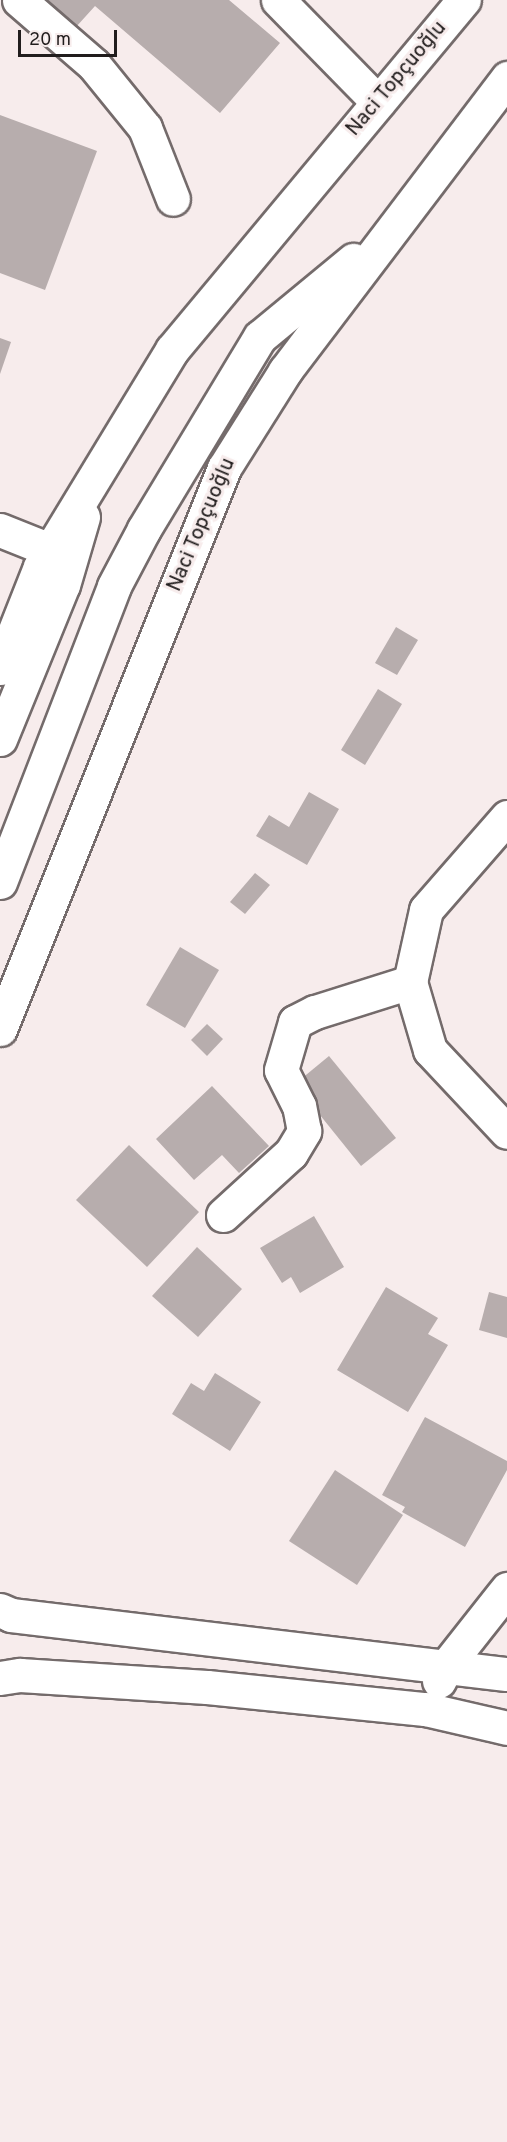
<!DOCTYPE html>
<html>
<head>
<meta charset="utf-8">
<style>
	body { margin:0 }
	#map { position:relative; width:507px; height:2142px; overflow:hidden; background:#f7ecec; font-family:Overpass,sans-serif }
	div>[style] { position:absolute }
	[style*='--x'] { left:calc(var(--x)*1px); top:calc(var(--y)*1px); width:calc(var(--w)*1px); rotate:calc(var(--a)*1deg) }
	.building>* { inset:0; background:#b7adad }
	.roads { filter:drop-shadow(2px 0 #746b6b) drop-shadow(-2px 0 #746b6b) drop-shadow(0 2px #746b6b) drop-shadow(0 -2px #746b6b) }
	.minor>* { height:33px; margin:-16.5px; padding:0 16.5px; transform-origin:16.5px; border-radius:16.5px; background:#fff }
	.major>* { height:33px; margin:-16.5px; padding:0 16.5px; transform-origin:16.5px; border-radius:16.5px; background:#fff }
	span { translate:-50% -50%; white-space:nowrap; text-align:center; line-height:1.15; -webkit-text-stroke:6px #f7ecec; paint-order:stroke }
	.street-label { font-size:21px; color:#211d1d }
	.scale { position:absolute; left:18px; top:30px; width:99px; height:27px; box-sizing:border-box; border:3px solid #211d1d; border-top:0; padding-left:8px; font-size:18px; line-height:21px; white-space:nowrap; color:#211d1d; -webkit-text-stroke:4px #f7ecec; paint-order:stroke }
</style>
</head>
<body>
<div id="map">
	<div class="building">
		<div style="clip-path:polygon(44px 0,229px 0,280px 43px,220px 113px,95px 6px,76px 27px)"></div>
		<div style="clip-path:polygon(0 115px,97px 151px,45px 290px,0 273px)"></div>
		<div style="clip-path:polygon(0 338px,11px 342px,0 374px)"></div>
		<div style="clip-path:polygon(396px 627px,418px 640px,397px 675px,375px 663px)"></div>
		<div style="clip-path:polygon(378px 689px,402px 704px,365px 765px,341px 750px)"></div>
		<div style="clip-path:polygon(309px 792px,339px 809px,307px 865px,256px 836px,269px 815px,289px 827px)"></div>
		<div style="clip-path:polygon(255px 873px,270px 885px,245px 914px,230px 902px)"></div>
		<div style="clip-path:polygon(180px 947px,219px 970px,185px 1028px,146px 1005px)"></div>
		<div style="clip-path:polygon(207px 1024px,223px 1039px,207px 1056px,191px 1040px)"></div>
		<div style="clip-path:polygon(329px 1056px,396px 1138px,361px 1166px,295px 1084px)"></div>
		<div style="clip-path:polygon(212px 1086px,269px 1146px,239px 1173px,222px 1155px,194px 1180px,156px 1139px)"></div>
		<div style="clip-path:polygon(129px 1145px,199px 1212px,147px 1267px,76px 1200px)"></div>
		<div style="clip-path:polygon(314px 1216px,344px 1267px,300px 1293px,291px 1277px,282px 1283px,260px 1248px)"></div>
		<div style="clip-path:polygon(197px 1247px,242px 1289px,198px 1337px,152px 1296px)"></div>
		<div style="clip-path:polygon(386px 1287px,438px 1318px,428px 1334px,448px 1345px,408px 1412px,337px 1370px)"></div>
		<div style="clip-path:polygon(489px 1292px,507px 1297px,507px 1338px,479px 1330px)"></div>
		<div style="clip-path:polygon(215px 1373px,261px 1402px,230px 1451px,172px 1414px,191px 1383px,204px 1391px)"></div>
		<div style="clip-path:polygon(425px 1417px,507px 1461px,507px 1470px,465px 1547px,402px 1512px,405px 1507px,382px 1495px)"></div>
		<div style="clip-path:polygon(335px 1470px,403px 1515px,357px 1585px,289px 1541px)"></div>
	</div>
	<div class="roads">
		<div class="minor">
			<div style="--x:19;--y:0;--w:99;--a:40.9"></div>
			<div style="--x:94;--y:65;--w:81;--a:51"></div>
			<div style="--x:145;--y:128;--w:76;--a:68.5"></div>
			<div style="--x:278;--y:0;--w:143;--a:45.6"></div>
			<div style="--x:0;--y:530;--w:54;--a:21.8"></div>
			<div style="--x:507;--y:817;--w:123;--a:131.1"></div>
			<div style="--x:426;--y:910;--w:74;--a:102.5"></div>
			<div style="--x:410;--y:982;--w:71;--a:73.6"></div>
			<div style="--x:430;--y:1050;--w:112;--a:46.8"></div>
			<div style="--x:223;--y:1215;--w:92;--a:-42.4"></div>
			<div style="--x:291;--y:1153;--w:26;--a:-59"></div>
			<div style="--x:304;--y:1131;--w:25;--a:-101"></div>
			<div style="--x:299;--y:1106;--w:40;--a:-116.6"></div>
			<div style="--x:281;--y:1070;--w:50;--a:-73.7"></div>
			<div style="--x:295;--y:1022;--w:22;--a:-27"></div>
			<div style="--x:315;--y:1012;--w:100;--a:-17.5"></div>
			<div style="--x:0;--y:1610;--w:12;--a:24"></div>
			<div style="--x:11;--y:1615;--w:499;--a:6.8"></div>
			<div style="--x:0;--y:1678;--w:20;--a:-9"></div>
			<div style="--x:20;--y:1675;--w:187;--a:3.7"></div>
			<div style="--x:207;--y:1687;--w:219;--a:5.8"></div>
			<div style="--x:425;--y:1709;--w:84;--a:13"></div>
			<div style="--x:439;--y:1681;--w:18;--a:-63"></div>
			<div style="--x:447;--y:1665;--w:97;--a:-51.7"></div>
		</div>
		<div class="major">
			<div style="--x:0;--y:668;--w:109;--a:-68.4"></div>
			<div style="--x:40;--y:567;--w:254;--a:-58.7"></div>
			<div style="--x:172;--y:350;--w:456;--a:-50.2"></div>
			<div style="--x:0;--y:739;--w:166;--a:-67.8"></div>
			<div style="--x:63;--y:585;--w:71;--a:-73.6"></div>
			<div style="--x:0;--y:882;--w:317;--a:-68.9"></div>
			<div style="--x:114;--y:586;--w:64;--a:-62.2"></div>
			<div style="--x:144;--y:529;--w:224;--a:-58.9"></div>
			<div style="--x:260;--y:337;--w:121;--a:-39.6"></div>
			<div style="--x:0;--y:1029;--w:604;--a:-68.23"></div>
			<div style="--x:224;--y:468;--w:115;--a:-57.8"></div>
			<div style="--x:285;--y:371;--w:368;--a:-52.8"></div>
		</div>
	</div>
	<div class="street-label">
		<span style="left:397px;top:79px;rotate:-50deg">Naci Topçuoğlu</span>
		<span style="left:202px;top:525px;rotate:-67deg">Naci Topçuoğlu</span>
	</div>
	<div class="scale">20 m</div>
</div>
</body>
</html>
